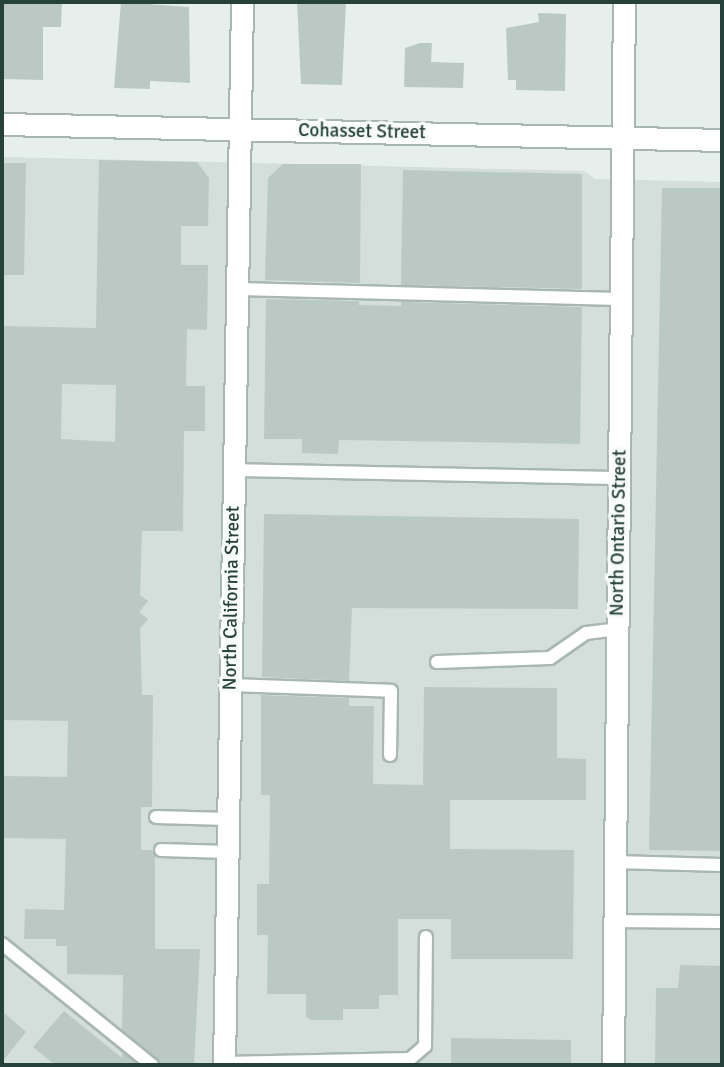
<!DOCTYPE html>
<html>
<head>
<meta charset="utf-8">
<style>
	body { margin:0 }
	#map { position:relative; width:724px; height:1067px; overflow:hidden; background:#e6efeb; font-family:Signika,sans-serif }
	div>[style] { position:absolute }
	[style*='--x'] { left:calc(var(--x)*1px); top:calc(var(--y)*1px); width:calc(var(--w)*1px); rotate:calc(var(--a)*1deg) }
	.built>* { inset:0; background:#d4deda }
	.building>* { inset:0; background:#bbc9c4 }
	.roads { filter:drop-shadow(2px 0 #a8b7b2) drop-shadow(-2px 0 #a8b7b2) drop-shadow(0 2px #a8b7b2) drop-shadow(0 -2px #a8b7b2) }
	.lane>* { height:12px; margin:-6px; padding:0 6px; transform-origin:6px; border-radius:6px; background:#fff }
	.street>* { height:21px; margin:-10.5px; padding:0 10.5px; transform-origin:10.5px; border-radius:10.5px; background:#fff }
	.secondary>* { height:21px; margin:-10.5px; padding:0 10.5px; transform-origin:10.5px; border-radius:10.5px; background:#fff }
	span { translate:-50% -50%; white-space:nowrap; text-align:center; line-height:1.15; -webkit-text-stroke:7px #f7fbf9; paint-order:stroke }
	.street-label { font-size:19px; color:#25413a }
	.frame { position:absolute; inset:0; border:4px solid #25413a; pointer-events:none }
</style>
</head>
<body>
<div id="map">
	<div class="built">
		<div style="clip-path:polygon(2px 157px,584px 171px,595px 179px,722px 182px,722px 1065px,2px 1065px)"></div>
	</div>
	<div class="building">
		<div style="clip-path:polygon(2px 2px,62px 2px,61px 27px,43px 27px,43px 80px,2px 79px)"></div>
		<div style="clip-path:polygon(121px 2px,189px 7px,190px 83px,150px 81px,150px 89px,114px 88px)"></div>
		<div style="clip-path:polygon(297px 2px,346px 2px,342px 85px,301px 84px)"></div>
		<div style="clip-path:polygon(538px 13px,566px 14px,565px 91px,516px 90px,516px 80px,508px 80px,506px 28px,539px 22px)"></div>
		<div style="clip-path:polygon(420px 43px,432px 43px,431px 62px,464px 63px,463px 88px,404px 87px,405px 48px)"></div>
		<div style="clip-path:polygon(evenodd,99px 160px,197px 162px,209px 178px,208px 226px,181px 226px,181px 265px,208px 265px,207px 330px,187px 329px,186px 386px,205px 386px,205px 431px,184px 431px,183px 531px,142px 531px,140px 595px,148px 601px,139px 612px,148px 619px,140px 628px,142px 695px,153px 695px,152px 807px,141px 807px,141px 850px,152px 850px,155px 856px,155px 949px,200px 949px,194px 1065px,161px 1064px,122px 1030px,123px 975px,67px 974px,67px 946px,56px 946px,56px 939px,24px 939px,25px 909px,64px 910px,66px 839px,2px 838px,2px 776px,67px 777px,68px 721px,2px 720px,2px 326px,96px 328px,99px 160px,62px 384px,116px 385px,115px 442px,61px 439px,62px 384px)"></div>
		<div style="clip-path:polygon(2px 163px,26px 163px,24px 275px,2px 275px)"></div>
		<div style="clip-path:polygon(283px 164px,361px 164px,360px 283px,265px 280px,268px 178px)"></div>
		<div style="clip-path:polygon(403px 170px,582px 174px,582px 289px,401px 285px)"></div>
		<div style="clip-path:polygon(662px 188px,722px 188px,722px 851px,649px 850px)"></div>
		<div style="clip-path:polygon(266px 299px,359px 301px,359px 305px,401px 306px,401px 302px,582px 307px,580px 444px,339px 440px,338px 454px,302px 453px,302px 439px,264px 439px)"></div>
		<div style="clip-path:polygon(264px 514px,579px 519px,578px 609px,352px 608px,349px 681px,262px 677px)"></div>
		<div style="clip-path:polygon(424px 687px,557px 688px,557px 758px,586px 759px,586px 800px,450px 800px,450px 849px,574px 850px,573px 959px,451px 959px,451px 919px,398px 919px,398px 995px,379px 995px,379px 1009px,343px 1009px,343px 1020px,311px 1020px,306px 1017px,306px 994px,267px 994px,268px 935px,257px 935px,257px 884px,269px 884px,270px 795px,261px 795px,261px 695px,349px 698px,349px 706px,374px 706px,373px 784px,423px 785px)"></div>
		<div style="clip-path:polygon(680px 965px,722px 966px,722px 1065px,655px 1065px,656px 988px,678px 988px)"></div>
		<div style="clip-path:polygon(2px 1011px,26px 1032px,2px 1062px)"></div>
		<div style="clip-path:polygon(64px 1011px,122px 1058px,122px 1052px,137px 1064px,55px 1065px,33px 1047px)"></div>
		<div style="clip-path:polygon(451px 1038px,571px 1040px,571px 1065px,451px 1065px)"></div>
	</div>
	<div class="roads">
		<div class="lane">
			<div style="--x:236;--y:289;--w:386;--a:1.5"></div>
			<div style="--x:234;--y:470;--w:386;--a:1.2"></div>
			<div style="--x:437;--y:662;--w:113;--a:-2"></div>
			<div style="--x:550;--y:658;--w:44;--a:-34.8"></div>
			<div style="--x:586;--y:633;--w:32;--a:-7"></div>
			<div style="--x:230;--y:685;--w:161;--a:2.1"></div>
			<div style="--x:391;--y:691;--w:64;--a:90.9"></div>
			<div style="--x:156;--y:817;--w:72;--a:1.6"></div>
			<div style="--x:161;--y:850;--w:67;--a:1.7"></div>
			<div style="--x:615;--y:862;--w:107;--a:1.6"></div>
			<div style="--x:614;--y:921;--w:108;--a:0.5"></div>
			<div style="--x:2;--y:944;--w:193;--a:38.9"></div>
			<div style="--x:224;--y:1063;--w:186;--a:-1.2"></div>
			<div style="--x:410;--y:1059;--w:20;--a:-41"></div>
			<div style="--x:425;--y:1046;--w:109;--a:-89.5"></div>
		</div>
		<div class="street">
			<div style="--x:224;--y:1065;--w:1063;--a:-89.03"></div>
			<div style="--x:613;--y:1065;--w:1063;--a:-89.41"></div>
		</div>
		<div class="secondary">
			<div style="--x:2;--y:124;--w:720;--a:1.27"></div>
		</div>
	</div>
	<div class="street-label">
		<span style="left:362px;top:132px;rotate:1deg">Cohasset Street</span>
		<span style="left:619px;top:533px;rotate:-89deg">North Ontario Street</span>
		<span style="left:232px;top:598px;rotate:-89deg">North California Street</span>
	</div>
	<div class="frame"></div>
</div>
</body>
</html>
